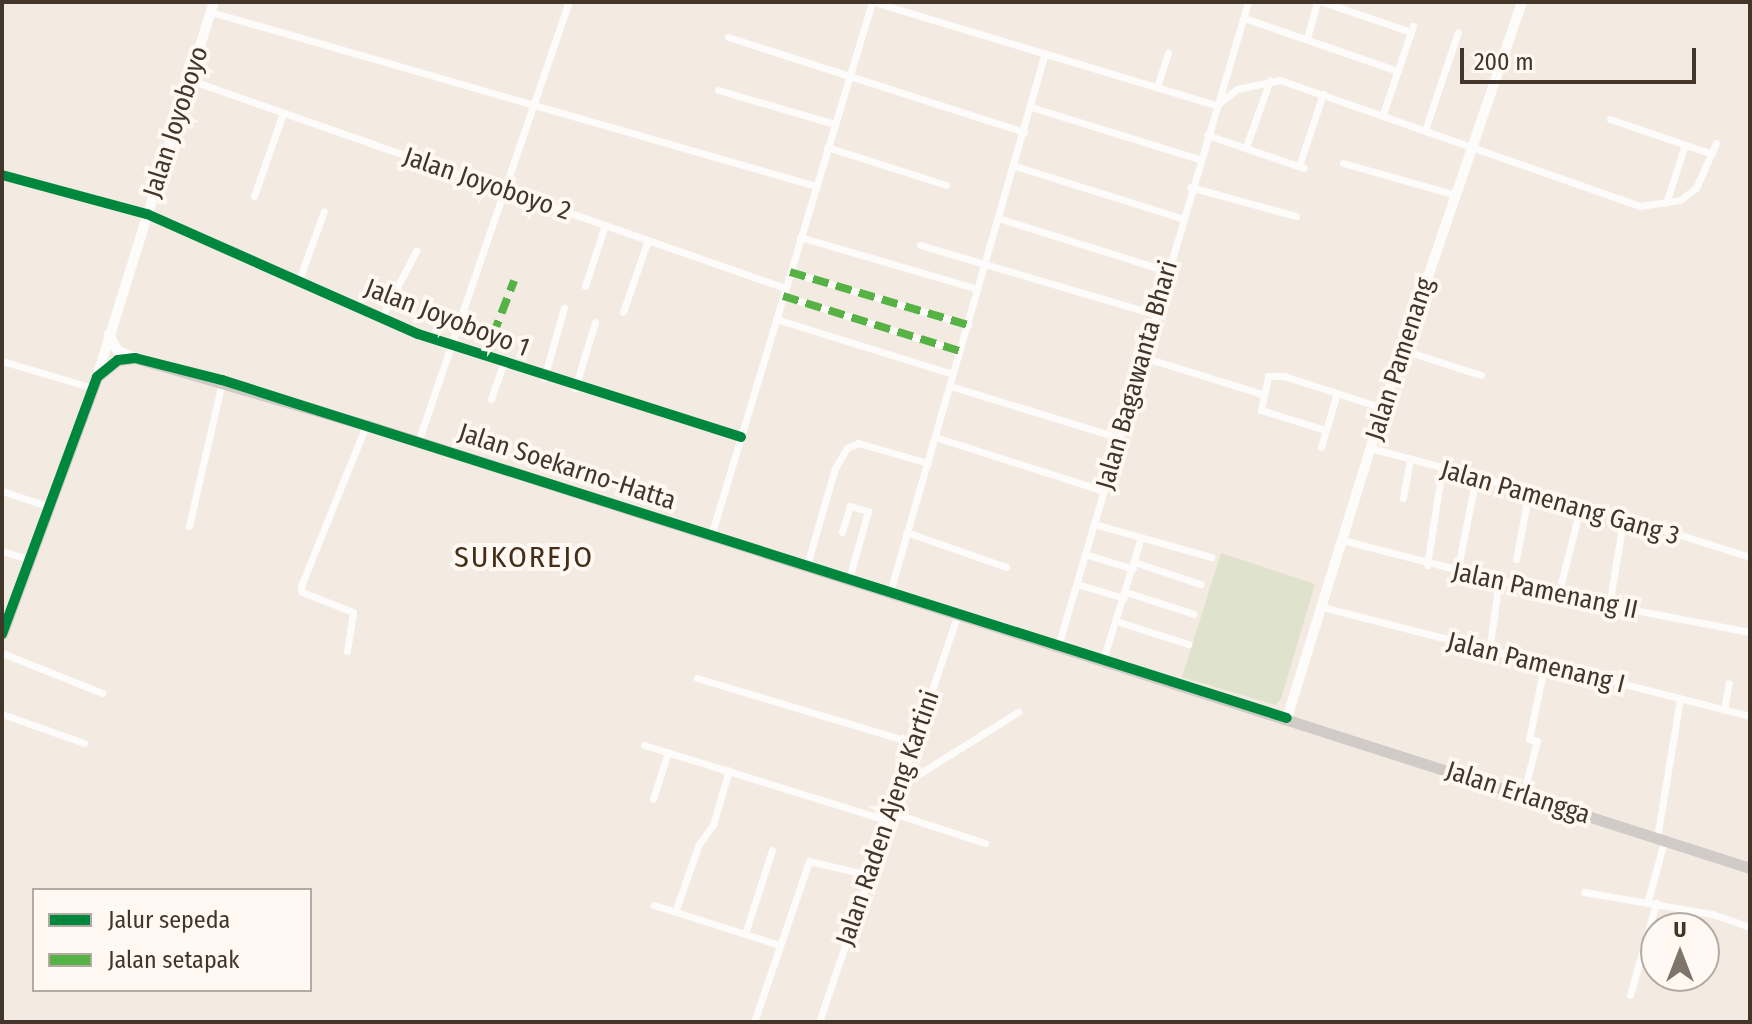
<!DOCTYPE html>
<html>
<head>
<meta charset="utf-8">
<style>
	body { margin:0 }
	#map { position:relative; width:1752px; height:1024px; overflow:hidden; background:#f3eae1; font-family:"Fira Sans Condensed",sans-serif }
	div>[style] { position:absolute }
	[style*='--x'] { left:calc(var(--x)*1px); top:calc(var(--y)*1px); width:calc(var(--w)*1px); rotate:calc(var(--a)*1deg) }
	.green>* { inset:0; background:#dfe2cd }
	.street>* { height:7px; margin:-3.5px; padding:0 3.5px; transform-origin:3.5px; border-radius:3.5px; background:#fdfcfa }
	.secondary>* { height:10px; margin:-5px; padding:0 5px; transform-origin:5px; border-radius:5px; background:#fdfcfa }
	.primary>* { height:11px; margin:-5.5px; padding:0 5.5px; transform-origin:5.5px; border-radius:5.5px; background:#d1cbc7 }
	.quiet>* { height:8px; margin-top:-4px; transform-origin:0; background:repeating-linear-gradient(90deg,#57b246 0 16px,transparent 0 24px) }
	.cycleway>* { height:10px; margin:-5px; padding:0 5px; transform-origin:5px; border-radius:5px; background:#00873e }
	span { translate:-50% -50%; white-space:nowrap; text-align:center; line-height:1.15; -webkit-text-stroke:8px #fff8f3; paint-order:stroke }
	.street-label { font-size:26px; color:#42362b }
	.quarter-label { font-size:30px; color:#452e18; letter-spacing:2px }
	.frame { position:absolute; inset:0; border:4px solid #42362b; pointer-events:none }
	.legend { position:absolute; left:32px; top:888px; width:280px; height:104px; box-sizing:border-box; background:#fff8f3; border:2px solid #b3aaa3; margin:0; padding:10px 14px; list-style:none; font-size:24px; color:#42362b }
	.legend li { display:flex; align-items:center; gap:16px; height:40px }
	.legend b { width:40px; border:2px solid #b3aaa3 }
	.north { position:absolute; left:1640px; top:912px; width:80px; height:80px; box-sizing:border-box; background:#fff8f3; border:2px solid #b3aaa3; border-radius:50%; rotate:0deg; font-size:22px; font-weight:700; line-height:32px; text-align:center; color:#42362b }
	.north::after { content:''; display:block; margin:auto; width:28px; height:36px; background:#80756b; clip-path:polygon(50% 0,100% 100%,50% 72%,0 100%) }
	.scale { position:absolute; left:1460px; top:48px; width:236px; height:36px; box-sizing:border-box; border:4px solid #42362b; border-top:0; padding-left:10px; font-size:24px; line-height:28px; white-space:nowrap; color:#42362b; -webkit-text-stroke:6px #fff8f3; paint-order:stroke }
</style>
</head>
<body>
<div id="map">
	<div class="green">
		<div style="clip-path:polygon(1221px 553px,1315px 584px,1281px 699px,1275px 705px,1182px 677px)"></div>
	</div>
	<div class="street">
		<div style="--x:874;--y:2;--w:357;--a:16.8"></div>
		<div style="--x:1323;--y:2;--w:93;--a:18.8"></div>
		<div style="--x:211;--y:12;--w:630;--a:16.05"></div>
		<div style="--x:1244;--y:18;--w:163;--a:19"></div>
		<div style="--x:728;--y:37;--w:311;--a:17.8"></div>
		<div style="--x:1307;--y:39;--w:38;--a:-75"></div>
		<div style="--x:190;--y:80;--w:630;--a:19.27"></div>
		<div style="--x:1157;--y:87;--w:36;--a:-72"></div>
		<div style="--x:718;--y:90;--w:121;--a:16.3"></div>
		<div style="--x:1218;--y:104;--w:24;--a:-38"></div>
		<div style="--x:1237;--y:89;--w:44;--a:-11.8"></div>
		<div style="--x:1280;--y:80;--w:381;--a:19.3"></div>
		<div style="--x:1640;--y:206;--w:40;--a:-8.5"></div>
		<div style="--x:1680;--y:200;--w:20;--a:-37"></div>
		<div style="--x:1696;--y:188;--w:49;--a:-66"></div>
		<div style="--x:1031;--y:107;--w:176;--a:17.2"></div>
		<div style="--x:1383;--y:114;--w:93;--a:-71.2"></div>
		<div style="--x:1610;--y:119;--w:108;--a:18.9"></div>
		<div style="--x:1425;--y:130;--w:103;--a:-71.4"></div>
		<div style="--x:1207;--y:135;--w:102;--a:18.8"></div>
		<div style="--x:827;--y:147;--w:125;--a:17.7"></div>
		<div style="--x:1246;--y:147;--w:71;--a:-70.3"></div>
		<div style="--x:1343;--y:163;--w:117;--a:15.8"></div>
		<div style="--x:1015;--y:166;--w:174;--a:17.4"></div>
		<div style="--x:1299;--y:166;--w:76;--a:-71.6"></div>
		<div style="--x:1190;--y:187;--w:110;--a:15.3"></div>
		<div style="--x:254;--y:196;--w:88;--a:-70.7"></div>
		<div style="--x:1666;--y:203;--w:61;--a:-71.9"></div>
		<div style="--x:147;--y:214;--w:296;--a:23.9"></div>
		<div style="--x:418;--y:334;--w:339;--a:17.7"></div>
		<div style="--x:998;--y:218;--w:177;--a:17.4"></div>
		<div style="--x:800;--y:237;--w:185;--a:16.3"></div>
		<div style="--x:920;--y:245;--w:245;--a:16.4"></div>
		<div style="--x:790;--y:272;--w:186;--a:16.6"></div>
		<div style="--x:299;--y:280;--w:73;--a:-70.1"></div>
		<div style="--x:585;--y:286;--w:64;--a:-71.8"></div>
		<div style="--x:783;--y:296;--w:185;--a:17.3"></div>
		<div style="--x:623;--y:312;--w:76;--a:-70.9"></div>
		<div style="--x:381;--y:318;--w:76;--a:-62.4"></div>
		<div style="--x:776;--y:319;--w:185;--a:17.3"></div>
		<div style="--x:1403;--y:350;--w:82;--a:17.8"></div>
		<div style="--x:1143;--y:357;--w:125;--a:17.3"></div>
		<div style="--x:2;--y:361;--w:95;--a:16.5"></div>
		<div style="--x:544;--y:378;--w:73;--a:-74.1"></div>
		<div style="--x:950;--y:386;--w:178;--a:17"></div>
		<div style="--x:575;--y:388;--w:69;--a:-73.1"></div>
		<div style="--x:491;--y:399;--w:37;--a:-71"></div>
		<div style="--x:1325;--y:430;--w:67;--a:-162.6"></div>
		<div style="--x:1261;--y:410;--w:35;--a:-78"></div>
		<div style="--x:1268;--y:376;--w:16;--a:0"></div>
		<div style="--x:1284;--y:376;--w:104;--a:17.9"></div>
		<div style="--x:935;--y:437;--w:177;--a:17.7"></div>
		<div style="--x:418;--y:442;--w:465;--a:-71.1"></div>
		<div style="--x:1321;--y:447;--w:56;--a:-73.5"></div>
		<div style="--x:1370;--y:448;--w:234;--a:14.9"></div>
		<div style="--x:1596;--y:508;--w:162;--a:17.7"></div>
		<div style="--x:2;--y:491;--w:51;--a:18.4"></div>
		<div style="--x:1403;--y:498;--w:39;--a:-80"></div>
		<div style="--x:1094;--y:524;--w:122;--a:15.8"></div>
		<div style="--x:189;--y:526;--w:148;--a:-77.1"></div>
		<div style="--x:842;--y:532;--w:27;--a:-73"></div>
		<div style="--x:850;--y:506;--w:19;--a:16"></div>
		<div style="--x:868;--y:511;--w:71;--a:105.6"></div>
		<div style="--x:906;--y:532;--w:106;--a:19.3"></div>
		<div style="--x:711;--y:536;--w:558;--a:-73.22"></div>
		<div style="--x:1342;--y:540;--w:226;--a:14.3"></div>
		<div style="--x:1561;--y:596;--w:192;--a:10.8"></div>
		<div style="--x:2;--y:551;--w:30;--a:17"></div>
		<div style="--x:1085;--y:554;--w:50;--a:17.4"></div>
		<div style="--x:1516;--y:559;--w:68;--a:-79"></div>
		<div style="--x:1134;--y:562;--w:70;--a:18.4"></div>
		<div style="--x:807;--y:565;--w:101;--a:-73.9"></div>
		<div style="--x:835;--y:468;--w:23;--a:-59"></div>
		<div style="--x:847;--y:448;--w:12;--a:-24"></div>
		<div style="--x:858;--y:443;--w:73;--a:15.9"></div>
		<div style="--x:1427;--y:565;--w:97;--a:-81.1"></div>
		<div style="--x:1457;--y:572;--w:97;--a:-78.7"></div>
		<div style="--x:1077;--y:584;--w:49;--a:16.6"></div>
		<div style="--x:890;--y:592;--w:561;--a:-73.96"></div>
		<div style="--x:1126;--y:592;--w:71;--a:17.9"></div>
		<div style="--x:1558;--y:595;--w:93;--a:-75.7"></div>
		<div style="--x:1609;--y:606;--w:86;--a:-80.6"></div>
		<div style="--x:1322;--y:607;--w:442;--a:14.3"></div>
		<div style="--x:1116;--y:621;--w:76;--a:17.7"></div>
		<div style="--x:1058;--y:646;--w:671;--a:-73.56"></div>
		<div style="--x:347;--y:651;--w:39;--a:-81"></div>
		<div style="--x:353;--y:612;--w:55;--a:-158.6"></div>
		<div style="--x:302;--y:592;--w:6;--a:-99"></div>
		<div style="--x:301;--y:586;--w:174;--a:-68"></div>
		<div style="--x:1489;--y:651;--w:71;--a:-81.9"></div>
		<div style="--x:2;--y:653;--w:108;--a:21.8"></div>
		<div style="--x:1103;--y:660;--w:129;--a:-72.8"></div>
		<div style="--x:697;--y:678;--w:226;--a:16.7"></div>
		<div style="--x:1724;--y:710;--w:27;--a:-80"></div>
		<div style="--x:2;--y:714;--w:87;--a:19.5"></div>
		<div style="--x:644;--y:745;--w:254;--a:17.2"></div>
		<div style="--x:898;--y:787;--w:142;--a:-32"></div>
		<div style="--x:1523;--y:795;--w:56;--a:-75.5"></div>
		<div style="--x:1537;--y:741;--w:8;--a:-166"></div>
		<div style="--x:1529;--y:739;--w:74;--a:-78.2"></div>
		<div style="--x:653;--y:799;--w:49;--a:-72.3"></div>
		<div style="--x:890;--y:812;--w:100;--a:18.1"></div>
		<div style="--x:1657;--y:838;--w:141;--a:-80.6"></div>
		<div style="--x:1584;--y:892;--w:130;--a:9.8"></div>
		<div style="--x:1712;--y:914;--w:40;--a:18.9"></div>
		<div style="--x:1648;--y:901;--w:62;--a:-75.1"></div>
		<div style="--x:654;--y:905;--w:131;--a:17.7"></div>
		<div style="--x:675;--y:912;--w:72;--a:-70.6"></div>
		<div style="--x:699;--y:844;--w:24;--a:-54"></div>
		<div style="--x:713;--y:825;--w:57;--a:-73.8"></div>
		<div style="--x:745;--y:934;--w:88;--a:-72.2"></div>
		<div style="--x:1630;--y:995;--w:96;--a:-74.2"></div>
		<div style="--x:754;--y:1022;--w:170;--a:-71.1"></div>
		<div style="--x:809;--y:861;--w:62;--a:13.1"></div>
		<div style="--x:819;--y:1022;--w:431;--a:-71.2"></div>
	</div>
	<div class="secondary">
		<div style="--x:2;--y:175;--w:150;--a:15.1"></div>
		<div style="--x:109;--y:334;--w:18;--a:63"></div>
		<div style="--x:117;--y:350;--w:20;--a:24"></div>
		<div style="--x:97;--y:377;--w:393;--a:-72.7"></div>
		<div style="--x:1287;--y:718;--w:325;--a:-72.8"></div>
		<div style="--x:1383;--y:408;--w:429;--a:-71.1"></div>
	</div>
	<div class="primary">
		<div style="--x:2;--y:634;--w:274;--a:-69.7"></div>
		<div style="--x:97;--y:377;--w:27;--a:-39"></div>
		<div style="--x:118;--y:360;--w:17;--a:-7"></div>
		<div style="--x:135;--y:358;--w:241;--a:16.2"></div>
		<div style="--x:366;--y:425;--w:1453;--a:17.75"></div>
	</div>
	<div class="quiet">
		<div style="--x:790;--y:272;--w:186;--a:16.6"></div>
		<div style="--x:783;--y:296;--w:185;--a:17.3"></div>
		<div style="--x:484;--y:358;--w:83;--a:-68.7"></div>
	</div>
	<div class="cycleway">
		<div style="--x:2;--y:175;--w:150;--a:15.1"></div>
		<div style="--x:147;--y:214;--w:296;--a:23.9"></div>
		<div style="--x:418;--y:334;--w:339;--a:17.7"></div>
		<div style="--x:2;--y:634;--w:274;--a:-69.7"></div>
		<div style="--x:97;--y:377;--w:27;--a:-39"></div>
		<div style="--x:118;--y:360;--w:17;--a:-7"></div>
		<div style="--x:135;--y:358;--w:90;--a:14.2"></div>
		<div style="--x:222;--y:380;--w:1117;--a:17.61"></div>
	</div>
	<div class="street-label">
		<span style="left:176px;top:122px;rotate:-72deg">Jalan Joyoboyo</span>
		<span style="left:487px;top:184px;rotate:19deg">Jalan Joyoboyo 2</span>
		<span style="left:447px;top:318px;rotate:21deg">Jalan Joyoboyo 1</span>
		<span style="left:1400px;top:359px;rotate:-72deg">Jalan Pamenang</span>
		<span style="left:1137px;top:375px;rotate:-74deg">Jalan Bagawanta Bhari</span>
		<span style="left:567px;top:467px;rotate:18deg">Jalan Soekarno-Hatta</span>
		<span style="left:1560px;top:503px;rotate:16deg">Jalan Pamenang Gang 3</span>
		<span style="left:1545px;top:591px;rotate:12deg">Jalan Pamenang II</span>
		<span style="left:1536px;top:663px;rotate:14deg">Jalan Pamenang I</span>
		<span style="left:1518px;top:793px;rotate:18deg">Jalan Erlangga</span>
		<span style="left:888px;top:818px;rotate:-71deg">Jalan Raden Ajeng Kartini</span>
	</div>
	<div class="quarter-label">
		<span style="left:524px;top:557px">SUKOREJO</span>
	</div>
	<div class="frame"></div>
	<ul class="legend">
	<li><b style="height:10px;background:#00873e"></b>Jalur sepeda</li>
	<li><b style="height:10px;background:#57b246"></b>Jalan setapak</li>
	</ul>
	<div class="north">U</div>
	<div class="scale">200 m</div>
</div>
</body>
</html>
